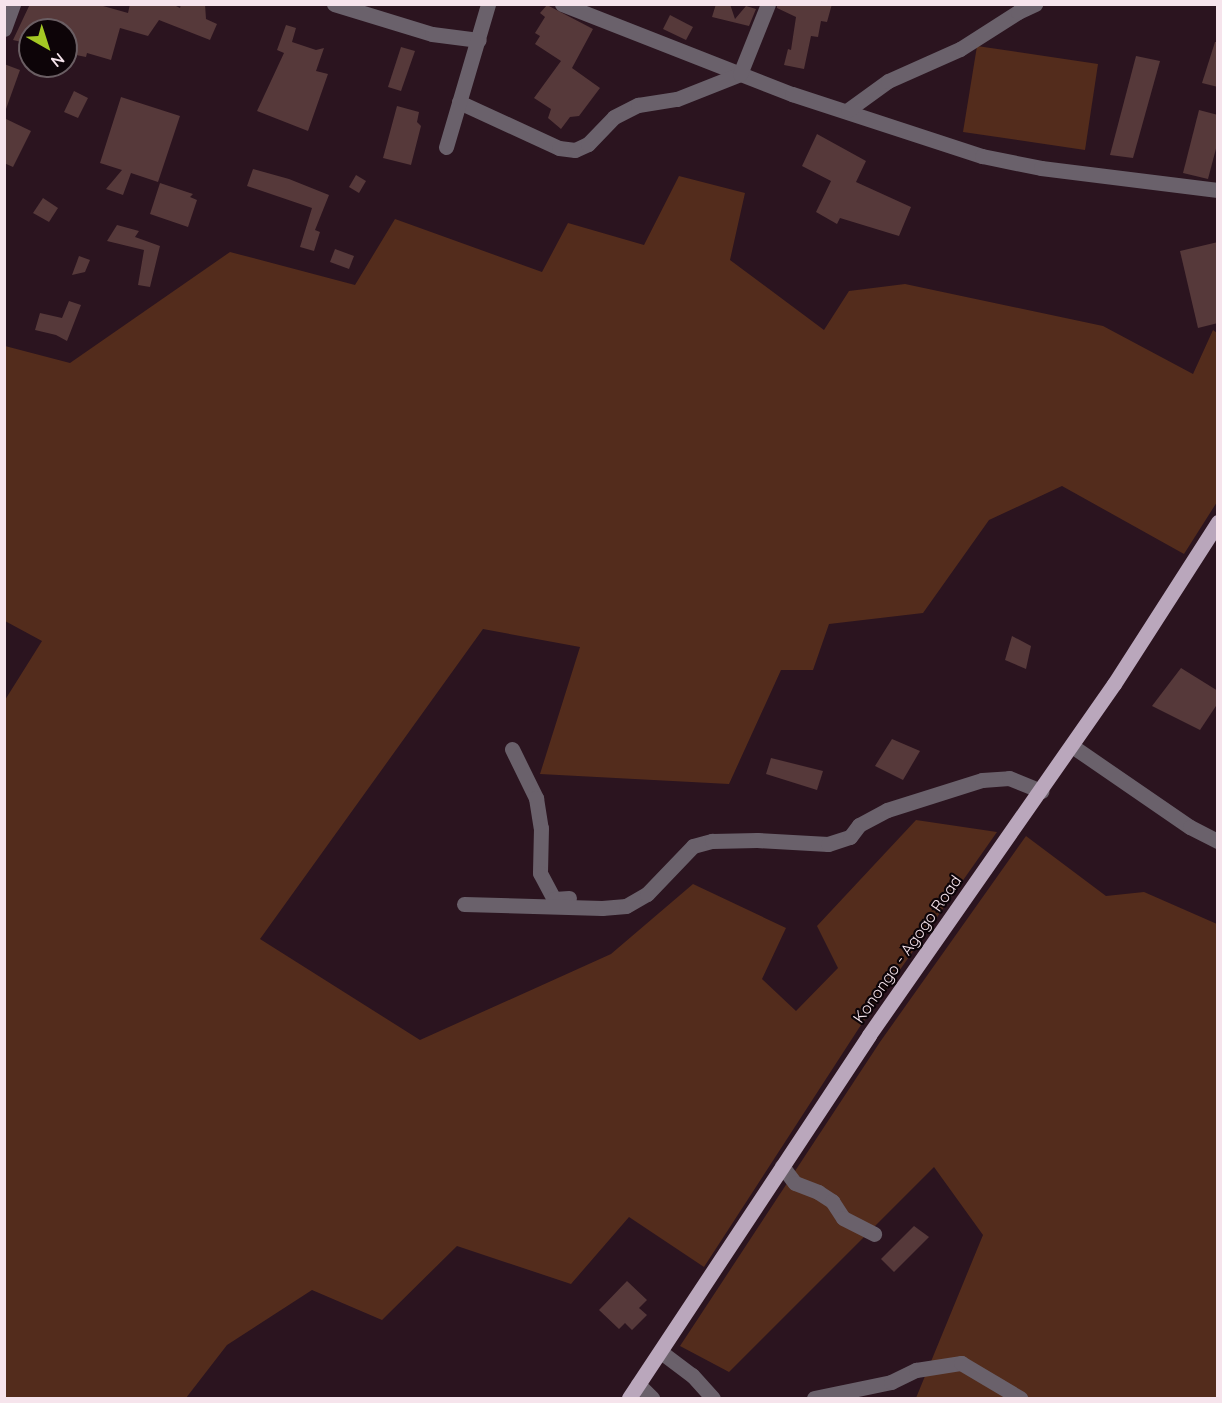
<!DOCTYPE html>
<html>
<head>
<meta charset="utf-8">
<style>
	body { margin:0 }
	#map { position:relative; width:1222px; height:1403px; overflow:hidden; background:#2b141f; font-family:Quicksand,sans-serif }
	div>[style] { position:absolute }
	[style*='--x'] { left:calc(var(--x)*1px); top:calc(var(--y)*1px); width:calc(var(--w)*1px); rotate:calc(var(--a)*1deg) }
	.green>* { inset:0; background:#532c1c }
	.building>* { inset:0; background:#56393a }
	.minor>* { height:15px; margin:-7.5px; padding:0 7.5px; transform-origin:7.5px; border-radius:7.5px; background:#6a616b }
	.major>* { height:15px; margin:-7.5px; padding:0 7.5px; transform-origin:7.5px; border-radius:7.5px; background:#baa7bc }
	span { translate:-50% -50%; white-space:nowrap; text-align:center; line-height:1.15; -webkit-text-stroke:4.5px #0d0408; paint-order:stroke }
	.street-label { font-size:16px; color:#f6e4ec }
	.frame { position:absolute; inset:0; border:6px solid #f6e4ec; pointer-events:none }
	.north { position:absolute; left:18px; top:18px; width:60px; height:60px; box-sizing:border-box; background:#0d0408; border:2px solid #6a5e63; border-radius:50%; rotate:141deg; font-size:16px; font-weight:700; line-height:24px; text-align:center; color:#f6e4ec }
	.north::after { content:''; display:block; margin:auto; width:21px; height:27px; background:#a4c824; clip-path:polygon(50% 0,100% 100%,50% 72%,0 100%) }
</style>
</head>
<body>
<div id="map">
	<div class="green">
		<div style="clip-path:polygon(977px 46px,1098px 64px,1085px 150px,963px 132px)"></div>
		<div style="clip-path:polygon(679px 176px,745px 193px,730px 260px,824px 330px,849px 291px,905px 284px,1103px 326px,1193px 374px,1213px 330px,1217px 333px,1217px 502px,1184px 554px,1062px 486px,989px 520px,923px 613px,829px 624px,813px 670px,781px 670px,729px 784px,540px 774px,580px 647px,483px 629px,260px 939px,420px 1040px,611px 954px,693px 884px,786px 928px,762px 979px,796px 1011px,838px 968px,817px 926px,916px 820px,997px 832px,859px 1028px,704px 1267px,629px 1217px,571px 1284px,457px 1246px,382px 1320px,312px 1290px,227px 1345px,186px 1398px,5px 1398px,5px 700px,42px 641px,5px 621px,5px 346px,70px 363px,230px 252px,355px 285px,395px 219px,542px 272px,568px 223px,644px 245px)"></div>
		<div style="clip-path:polygon(1026px 836px,1106px 896px,1144px 892px,1217px 924px,1217px 1398px,916px 1398px,983px 1235px,934px 1167px,729px 1372px,680px 1346px,880px 1042px)"></div>
	</div>
	<div class="building">
		<div style="clip-path:polygon(30px 4px,96px 4px,128px 13px,130px 4px,172px 4px,180px 8px,181px 4px,205px 4px,206px 19px,217px 24px,210px 40px,159px 20px,148px 36px,120px 28px,111px 60px,87px 53px,86px 57px,66px 53px,66px 30px,30px 30px,30px 44px,13px 40px)"></div>
		<div style="clip-path:polygon(716px 4px,730px 4px,735px 19px,746px 6px,756px 9px,749px 26px,712px 17px)"></div>
		<div style="clip-path:polygon(777px 4px,832px 4px,827px 22px,821px 21px,818px 37px,811px 36px,804px 69px,784px 65px,788px 49px,791px 50px,796px 17px,777px 8px)"></div>
		<div style="clip-path:polygon(547px 5px,593px 29px,572px 68px,600px 88px,579px 116px,570px 117px,561px 129px,548px 118px,551px 109px,534px 98px,561px 61px,535px 44px,540px 36px,535px 33px,545px 17px,540px 13px)"></div>
		<div style="clip-path:polygon(670px 15px,693px 27px,686px 40px,663px 29px)"></div>
		<div style="clip-path:polygon(286px 25px,296px 28px,292px 42px,316px 50px,324px 48px,316px 71px,328px 74px,308px 131px,257px 111px,284px 53px,277px 50px)"></div>
		<div style="clip-path:polygon(1215px 42px,1218px 42px,1218px 87px,1202px 83px)"></div>
		<div style="clip-path:polygon(401px 47px,415px 51px,401px 91px,388px 87px)"></div>
		<div style="clip-path:polygon(1136px 56px,1160px 61px,1133px 158px,1110px 155px)"></div>
		<div style="clip-path:polygon(4px 64px,20px 70px,6px 109px,4px 109px)"></div>
		<div style="clip-path:polygon(74px 91px,88px 98px,78px 118px,64px 112px)"></div>
		<div style="clip-path:polygon(121px 97px,180px 116px,158px 182px,131px 173px,123px 195px,106px 189px,122px 170px,100px 163px)"></div>
		<div style="clip-path:polygon(397px 106px,419px 112px,417px 122px,421px 126px,411px 165px,383px 158px)"></div>
		<div style="clip-path:polygon(1199px 110px,1218px 115px,1218px 141px,1208px 179px,1183px 173px)"></div>
		<div style="clip-path:polygon(4px 118px,31px 131px,13px 167px,4px 163px)"></div>
		<div style="clip-path:polygon(817px 134px,866px 161px,856px 182px,911px 207px,899px 236px,840px 218px,837px 224px,816px 212px,831px 181px,802px 166px)"></div>
		<div style="clip-path:polygon(253px 169px,289px 179px,329px 195px,315px 230px,320px 232px,314px 251px,300px 247px,312px 208px,247px 186px)"></div>
		<div style="clip-path:polygon(356px 175px,366px 181px,359px 193px,349px 187px)"></div>
		<div style="clip-path:polygon(160px 183px,193px 194px,190px 197px,197px 200px,188px 227px,150px 214px)"></div>
		<div style="clip-path:polygon(43px 198px,58px 208px,49px 222px,33px 213px)"></div>
		<div style="clip-path:polygon(117px 225px,139px 231px,135px 237px,160px 246px,150px 287px,138px 285px,144px 250px,107px 241px)"></div>
		<div style="clip-path:polygon(1218px 242px,1218px 323px,1198px 328px,1180px 251px)"></div>
		<div style="clip-path:polygon(335px 249px,354px 256px,349px 269px,330px 262px)"></div>
		<div style="clip-path:polygon(79px 256px,90px 260px,85px 272px,72px 275px)"></div>
		<div style="clip-path:polygon(69px 301px,81px 305px,67px 341px,56px 335px,35px 330px,40px 313px,62px 318px)"></div>
		<div style="clip-path:polygon(1012px 636px,1031px 646px,1026px 669px,1005px 660px)"></div>
		<div style="clip-path:polygon(1181px 668px,1218px 691px,1218px 703px,1200px 730px,1152px 706px)"></div>
		<div style="clip-path:polygon(892px 739px,920px 751px,903px 780px,875px 766px)"></div>
		<div style="clip-path:polygon(771px 758px,823px 771px,817px 790px,766px 774px)"></div>
		<div style="clip-path:polygon(914px 1226px,929px 1237px,894px 1272px,881px 1259px)"></div>
		<div style="clip-path:polygon(627px 1281px,647px 1300px,639px 1308px,647px 1315px,632px 1330px,625px 1323px,619px 1329px,599px 1310px)"></div>
	</div>
	<div class="minor">
		<div style="--x:334;--y:4;--w:102;--a:17"></div>
		<div style="--x:432;--y:34;--w:47;--a:7.3"></div>
		<div style="--x:562;--y:4;--w:247;--a:21.4"></div>
		<div style="--x:792;--y:94;--w:200;--a:18.1"></div>
		<div style="--x:982;--y:156;--w:60;--a:11.5"></div>
		<div style="--x:1041;--y:168;--w:178;--a:7.1"></div>
		<div style="--x:4;--y:29;--w:27;--a:-70"></div>
		<div style="--x:459;--y:102;--w:110;--a:24.7"></div>
		<div style="--x:559;--y:148;--w:16;--a:7"></div>
		<div style="--x:575;--y:150;--w:14;--a:-25"></div>
		<div style="--x:588;--y:144;--w:37;--a:-46"></div>
		<div style="--x:614;--y:117;--w:27;--a:-27"></div>
		<div style="--x:638;--y:105;--w:39;--a:-9"></div>
		<div style="--x:677;--y:99;--w:68;--a:-21.6"></div>
		<div style="--x:740;--y:74;--w:75;--a:-68.2"></div>
		<div style="--x:848;--y:110;--w:49;--a:-35.9"></div>
		<div style="--x:888;--y:81;--w:79;--a:-24"></div>
		<div style="--x:960;--y:49;--w:69;--a:-32.5"></div>
		<div style="--x:1018;--y:12;--w:19;--a:-25"></div>
		<div style="--x:446;--y:147;--w:149;--a:-73.6"></div>
		<div style="--x:1072;--y:746;--w:143;--a:34.5"></div>
		<div style="--x:1190;--y:827;--w:31;--a:27"></div>
		<div style="--x:512;--y:749;--w:55;--a:63.9"></div>
		<div style="--x:536;--y:798;--w:30;--a:81"></div>
		<div style="--x:541;--y:828;--w:45;--a:91.3"></div>
		<div style="--x:540;--y:873;--w:30;--a:62"></div>
		<div style="--x:554;--y:899;--w:15;--a:-4"></div>
		<div style="--x:464;--y:904;--w:138;--a:1.7"></div>
		<div style="--x:602;--y:908;--w:24;--a:-5"></div>
		<div style="--x:626;--y:906;--w:24;--a:-30"></div>
		<div style="--x:647;--y:894;--w:66;--a:-46.2"></div>
		<div style="--x:693;--y:846;--w:20;--a:-15"></div>
		<div style="--x:712;--y:841;--w:45;--a:-1.3"></div>
		<div style="--x:757;--y:840;--w:71;--a:3.2"></div>
		<div style="--x:828;--y:844;--w:23;--a:-18"></div>
		<div style="--x:850;--y:837;--w:15;--a:-53"></div>
		<div style="--x:859;--y:825;--w:32;--a:-28"></div>
		<div style="--x:887;--y:810;--w:100;--a:-17.5"></div>
		<div style="--x:982;--y:780;--w:27;--a:-4"></div>
		<div style="--x:1009;--y:778;--w:35;--a:22"></div>
		<div style="--x:782;--y:1166;--w:21;--a:53"></div>
		<div style="--x:795;--y:1183;--w:25;--a:21"></div>
		<div style="--x:818;--y:1192;--w:17;--a:33"></div>
		<div style="--x:832;--y:1201;--w:20;--a:57"></div>
		<div style="--x:843;--y:1218;--w:35;--a:27"></div>
		<div style="--x:661;--y:1352;--w:39;--a:37"></div>
		<div style="--x:692;--y:1375;--w:31;--a:48"></div>
		<div style="--x:638;--y:1384;--w:20;--a:45"></div>
		<div style="--x:814;--y:1398;--w:79;--a:-11.7"></div>
		<div style="--x:891;--y:1382;--w:28;--a:-26"></div>
		<div style="--x:916;--y:1370;--w:46;--a:-8.8"></div>
		<div style="--x:961;--y:1363;--w:69;--a:30.7"></div>
	</div>
	<div class="major">
		<div style="--x:629;--y:1398;--w:435;--a:-56.5"></div>
		<div style="--x:869;--y:1035;--w:428;--a:-55.1"></div>
		<div style="--x:1114;--y:684;--w:193;--a:-57.3"></div>
	</div>
	<div class="street-label">
		<span style="left:907px;top:949px;rotate:-55deg">Konongo - Agogo Road</span>
	</div>
	<div class="frame"></div>
	<div class="north">N</div>
</div>
</body>
</html>
